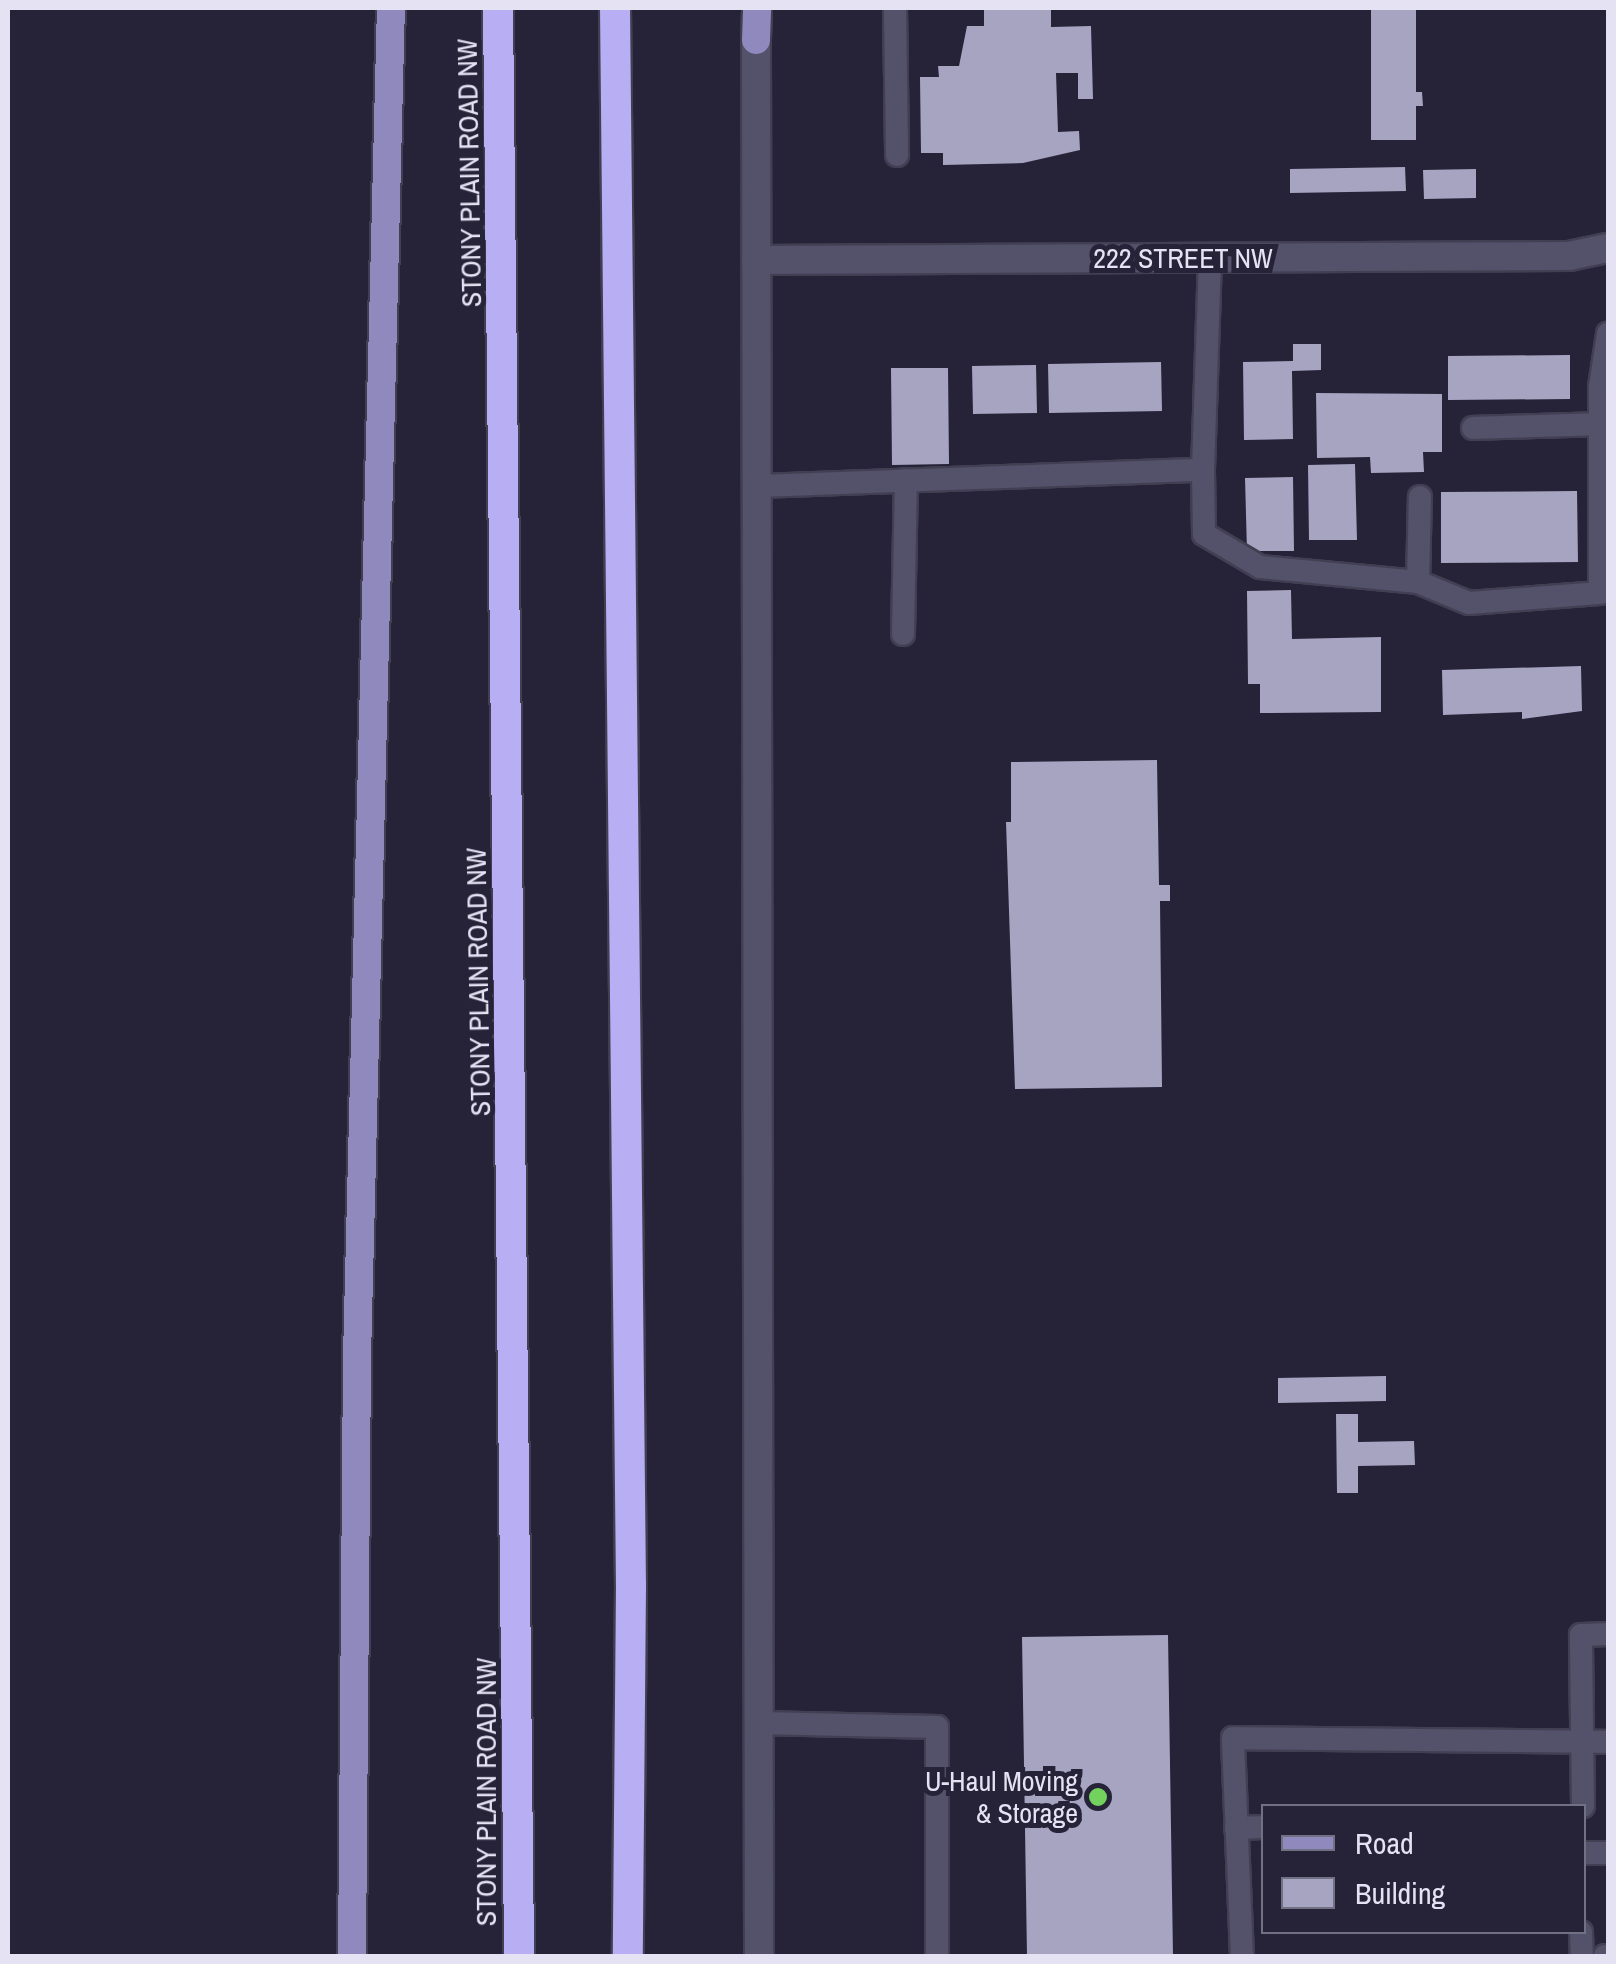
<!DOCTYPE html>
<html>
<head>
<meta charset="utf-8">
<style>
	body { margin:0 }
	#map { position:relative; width:1616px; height:1964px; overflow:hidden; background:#262339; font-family:"Archivo Narrow",sans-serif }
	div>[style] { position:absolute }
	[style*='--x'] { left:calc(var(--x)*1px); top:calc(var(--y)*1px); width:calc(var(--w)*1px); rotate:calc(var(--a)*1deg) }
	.building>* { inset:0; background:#a7a4c1 }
	.roads { filter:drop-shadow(2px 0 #423f53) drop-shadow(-2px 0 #423f53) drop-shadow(0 2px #423f53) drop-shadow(0 -2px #423f53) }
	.service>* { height:22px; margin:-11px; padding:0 11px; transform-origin:11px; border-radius:11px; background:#54516b }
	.minor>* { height:28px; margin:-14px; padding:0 14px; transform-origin:14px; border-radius:14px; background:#54516b }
	.secondary>* { height:28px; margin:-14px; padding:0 14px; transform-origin:14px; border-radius:14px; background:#54516b }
	.primary>* { height:28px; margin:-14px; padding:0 14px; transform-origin:14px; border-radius:14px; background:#8f89bd }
	.motorway>* { height:30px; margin:-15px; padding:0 15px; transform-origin:15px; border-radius:15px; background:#b7aef4 }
	.dots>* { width:28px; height:28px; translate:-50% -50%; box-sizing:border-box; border:5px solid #262339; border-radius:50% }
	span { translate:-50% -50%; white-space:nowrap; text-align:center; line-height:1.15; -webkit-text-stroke:10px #262339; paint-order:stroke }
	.street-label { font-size:28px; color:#e5e3f3 }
	.poi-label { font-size:28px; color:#e5e3f3 }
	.right { translate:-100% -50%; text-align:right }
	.frame { position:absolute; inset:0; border:10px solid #e5e3f3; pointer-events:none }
	.legend { position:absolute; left:1261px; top:1804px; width:325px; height:130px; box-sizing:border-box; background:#262339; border:2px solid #727083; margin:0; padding:12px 18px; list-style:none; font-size:30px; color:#e5e3f3 }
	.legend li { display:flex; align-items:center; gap:20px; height:50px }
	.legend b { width:50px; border:2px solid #727083 }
</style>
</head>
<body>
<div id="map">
	<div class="building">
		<div style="clip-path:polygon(984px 8px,1051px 8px,1051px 27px,1091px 26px,1093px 99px,1078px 99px,1078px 73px,1056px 73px,1058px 132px,1079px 131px,1080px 150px,1023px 163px,943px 165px,943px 153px,921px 153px,920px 77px,939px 77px,938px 66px,959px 66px,967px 26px,984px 26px)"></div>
		<div style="clip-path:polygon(1371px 8px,1416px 8px,1416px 92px,1422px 92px,1423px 106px,1416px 106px,1416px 140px,1371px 140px)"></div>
		<div style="clip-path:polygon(1405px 167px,1406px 191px,1290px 193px,1290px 169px)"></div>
		<div style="clip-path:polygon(1476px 169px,1476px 198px,1424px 199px,1423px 170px)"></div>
		<div style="clip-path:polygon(1293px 344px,1321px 344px,1321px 370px,1292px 371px,1293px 439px,1244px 440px,1243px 362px,1293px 361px)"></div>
		<div style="clip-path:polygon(1570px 355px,1570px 399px,1448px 400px,1448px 356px)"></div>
		<div style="clip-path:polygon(1161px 362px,1162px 411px,1049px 413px,1048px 364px)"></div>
		<div style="clip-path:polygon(1036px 365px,1037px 413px,973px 414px,972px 366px)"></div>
		<div style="clip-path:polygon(891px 368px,948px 368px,949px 464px,892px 465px)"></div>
		<div style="clip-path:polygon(1316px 393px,1442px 394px,1442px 452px,1423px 452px,1424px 472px,1371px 473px,1370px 457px,1317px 458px)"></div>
		<div style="clip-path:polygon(1355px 464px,1357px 540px,1309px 540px,1308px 465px)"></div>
		<div style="clip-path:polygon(1293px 477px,1294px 551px,1247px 551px,1245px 478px)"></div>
		<div style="clip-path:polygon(1577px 491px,1578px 562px,1441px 563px,1441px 492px)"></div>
		<div style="clip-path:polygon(1291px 590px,1292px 639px,1381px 637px,1381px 712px,1260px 713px,1260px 684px,1248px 684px,1247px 591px)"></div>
		<div style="clip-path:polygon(1581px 666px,1582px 711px,1522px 719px,1522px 712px,1443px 715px,1442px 670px)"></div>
		<div style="clip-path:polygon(1157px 760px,1159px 885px,1170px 885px,1170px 901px,1160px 901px,1162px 1087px,1015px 1089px,1006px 822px,1011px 822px,1011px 762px)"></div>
		<div style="clip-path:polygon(1386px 1376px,1386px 1401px,1278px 1403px,1278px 1378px)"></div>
		<div style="clip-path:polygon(1336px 1414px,1358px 1414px,1358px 1442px,1414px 1441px,1415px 1465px,1358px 1466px,1358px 1493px,1337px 1493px)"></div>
		<div style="clip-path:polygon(1168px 1635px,1173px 1956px,1027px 1956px,1022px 1637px)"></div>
	</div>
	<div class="roads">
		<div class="service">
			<div style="--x:895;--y:8;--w:147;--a:89.2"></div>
			<div style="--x:1473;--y:428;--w:127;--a:-1.8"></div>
			<div style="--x:1203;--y:470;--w:64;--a:89.1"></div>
			<div style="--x:1204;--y:534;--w:65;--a:30.5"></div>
			<div style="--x:1260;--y:567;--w:159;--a:5.4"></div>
			<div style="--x:1418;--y:582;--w:55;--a:22.4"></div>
			<div style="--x:1469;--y:603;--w:131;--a:-4.4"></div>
			<div style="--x:1600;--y:593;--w:206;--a:-90"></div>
			<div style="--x:1600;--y:387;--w:54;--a:-81.4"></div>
			<div style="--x:757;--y:486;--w:446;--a:-2.1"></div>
			<div style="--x:1203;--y:470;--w:212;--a:-88.1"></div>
			<div style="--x:1418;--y:582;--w:85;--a:-88.7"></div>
			<div style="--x:903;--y:634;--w:154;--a:-88.9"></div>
			<div style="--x:759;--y:1723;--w:178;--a:1.3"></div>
			<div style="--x:937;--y:1727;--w:229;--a:90"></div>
			<div style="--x:1583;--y:1806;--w:171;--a:-90.7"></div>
			<div style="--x:1581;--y:1635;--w:27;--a:-2"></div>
			<div style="--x:1236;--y:1828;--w:28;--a:-2"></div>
			<div style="--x:1584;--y:1853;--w:24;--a:0"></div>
			<div style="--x:1581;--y:1932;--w:24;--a:88"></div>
			<div style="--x:1242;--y:1956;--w:218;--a:-92.4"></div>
			<div style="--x:1233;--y:1738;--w:375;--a:0.6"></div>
			<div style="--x:1605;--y:1956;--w:3;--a:0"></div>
		</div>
		<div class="minor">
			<div style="--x:756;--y:260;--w:813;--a:-0.28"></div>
			<div style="--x:1569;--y:256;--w:40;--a:-12"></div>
		</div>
		<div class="secondary">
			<div style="--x:756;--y:40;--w:1916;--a:89.91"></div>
		</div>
		<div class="primary">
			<div style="--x:756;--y:40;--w:32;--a:-88"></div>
			<div style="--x:352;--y:1956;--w:599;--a:-89.52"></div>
			<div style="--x:357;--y:1357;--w:1349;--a:-88.56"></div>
		</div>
		<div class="motorway">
			<div style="--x:498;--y:8;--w:1948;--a:89.38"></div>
			<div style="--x:615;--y:8;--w:1578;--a:89.42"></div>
			<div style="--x:631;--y:1586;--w:370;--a:90.5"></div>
		</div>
	</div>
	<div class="dots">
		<div style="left:1098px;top:1797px;background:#73d25d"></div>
	</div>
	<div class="street-label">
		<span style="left:469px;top:173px;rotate:-91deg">STONY PLAIN ROAD NW</span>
		<span style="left:1183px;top:258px">222 STREET NW</span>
		<span style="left:478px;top:982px;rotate:-91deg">STONY PLAIN ROAD NW</span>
		<span style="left:486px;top:1792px;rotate:-90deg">STONY PLAIN ROAD NW</span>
	</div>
	<div class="poi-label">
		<span class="right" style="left:1078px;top:1797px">U-Haul Moving<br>&amp; Storage</span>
	</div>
	<div class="frame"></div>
	<ul class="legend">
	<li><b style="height:12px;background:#8f89bd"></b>Road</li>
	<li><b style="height:28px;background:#a7a4c1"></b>Building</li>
	</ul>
</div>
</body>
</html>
